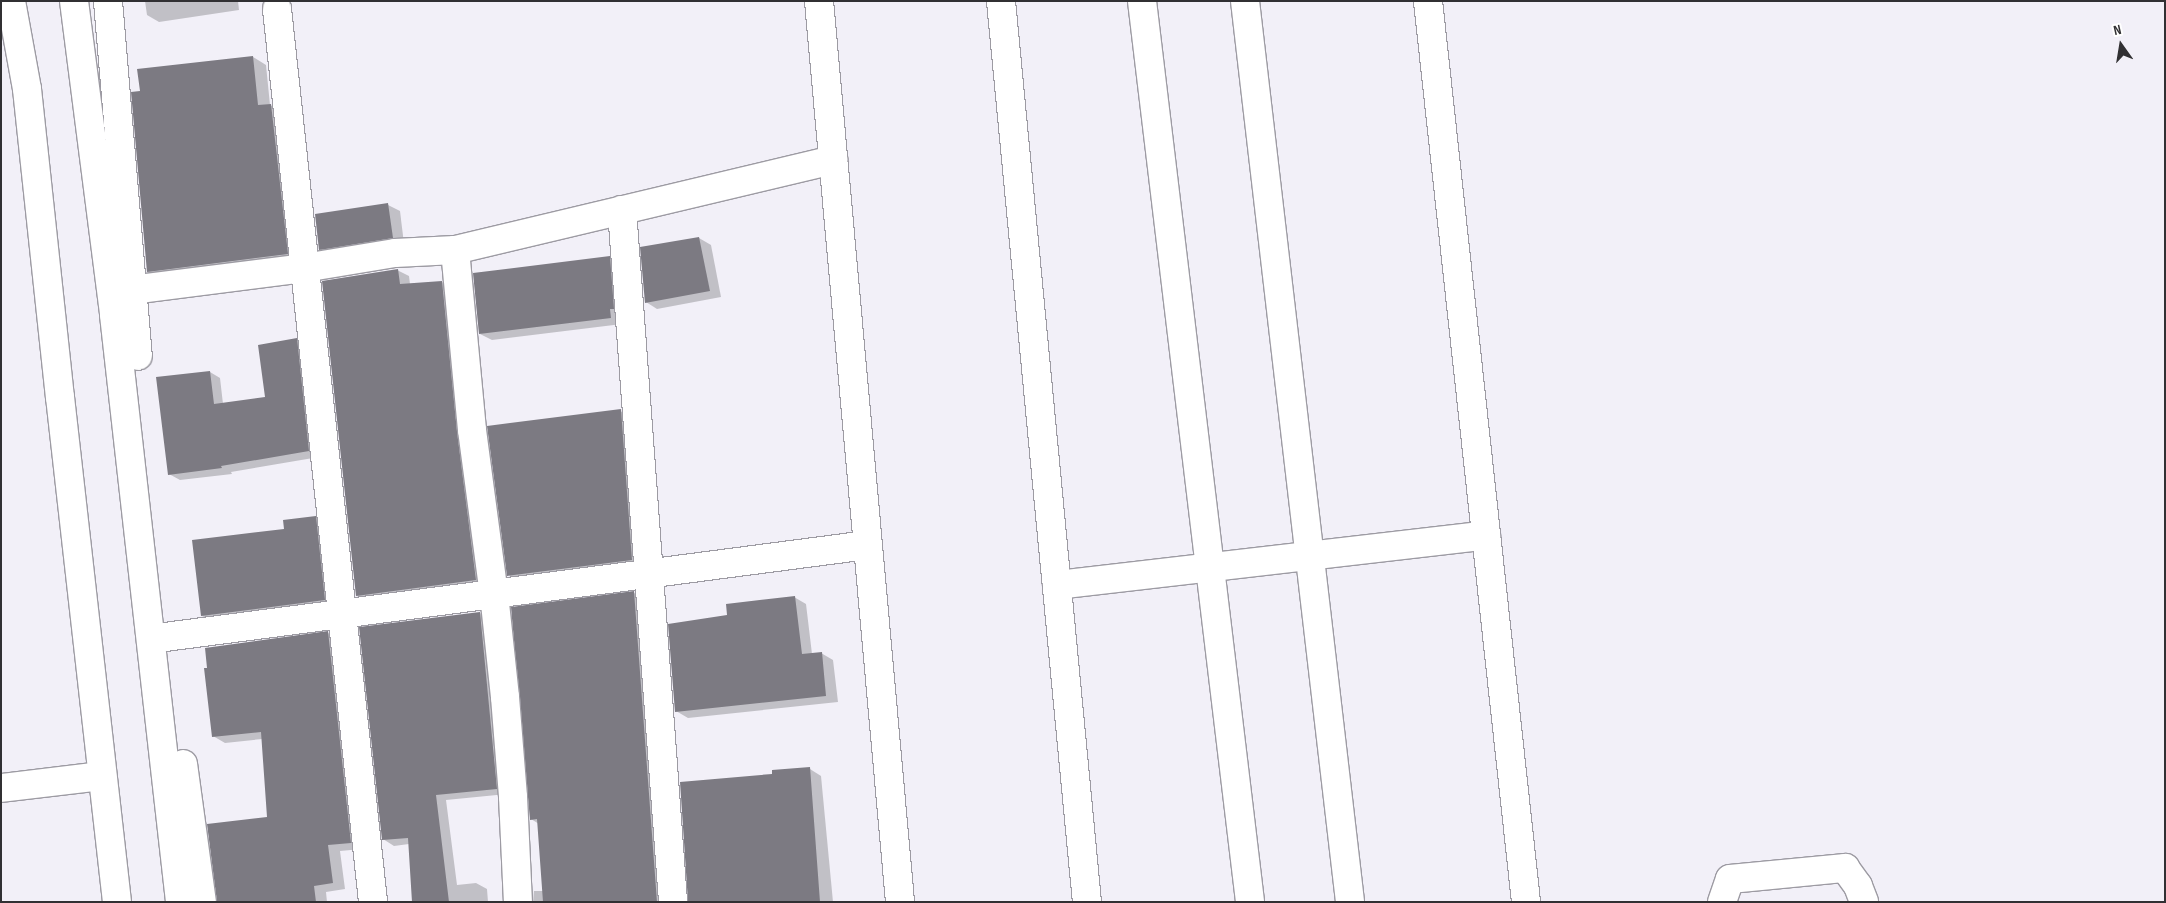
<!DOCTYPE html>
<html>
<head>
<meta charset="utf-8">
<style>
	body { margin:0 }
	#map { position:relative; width:2166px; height:903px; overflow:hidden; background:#f2f0f8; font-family:"Sofia Sans Condensed",sans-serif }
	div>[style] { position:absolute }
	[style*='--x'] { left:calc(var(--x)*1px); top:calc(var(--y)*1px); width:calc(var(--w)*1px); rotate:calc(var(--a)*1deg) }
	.shadow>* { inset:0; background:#0003 }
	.building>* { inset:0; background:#7c7a82 }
	.roads { filter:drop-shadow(1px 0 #9d9ba3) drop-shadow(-1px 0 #9d9ba3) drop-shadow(0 1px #9d9ba3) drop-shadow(0 -1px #9d9ba3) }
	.minor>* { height:28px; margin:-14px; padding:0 14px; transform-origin:14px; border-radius:14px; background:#fff }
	span { translate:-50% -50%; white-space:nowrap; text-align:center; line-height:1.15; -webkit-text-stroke:4px #fff; paint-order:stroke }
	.frame { position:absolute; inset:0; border:2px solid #313033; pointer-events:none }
	.north { position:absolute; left:2096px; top:20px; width:50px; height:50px; -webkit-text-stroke:4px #fff; paint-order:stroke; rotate:347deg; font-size:14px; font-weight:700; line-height:20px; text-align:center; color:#313033 }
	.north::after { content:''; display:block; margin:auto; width:18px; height:22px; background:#313033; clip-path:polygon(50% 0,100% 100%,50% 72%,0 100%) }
</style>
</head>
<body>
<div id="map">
	<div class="shadow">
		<div style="clip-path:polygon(145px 1px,238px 1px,239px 10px,159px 22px,147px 15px)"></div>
		<div style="clip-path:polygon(253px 57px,266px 65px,270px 105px,285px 113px,301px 262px,161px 279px,148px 272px)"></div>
		<div style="clip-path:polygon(388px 205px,400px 211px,404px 244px,331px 256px,320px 249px)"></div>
		<div style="clip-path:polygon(699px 238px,711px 245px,721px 297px,657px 309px,646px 302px,642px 248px)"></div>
		<div style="clip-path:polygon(609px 257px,621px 264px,622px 324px,492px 340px,480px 334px)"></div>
		<div style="clip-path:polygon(397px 270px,409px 276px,410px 284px,442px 282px,453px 288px,487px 586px,368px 602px,357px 596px)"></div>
		<div style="clip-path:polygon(296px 340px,307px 346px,319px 457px,231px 472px,232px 474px,180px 480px,169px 474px,210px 372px,220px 378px,223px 404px,266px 398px)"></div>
		<div style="clip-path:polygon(620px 411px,634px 418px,645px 567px,522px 584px,509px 576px)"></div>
		<div style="clip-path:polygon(315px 517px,331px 526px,339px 608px,218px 624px,202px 616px,285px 530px)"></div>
		<div style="clip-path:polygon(634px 593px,646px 599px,668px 902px,533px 902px,534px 891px,543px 891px,539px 824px,531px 819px,512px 609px)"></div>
		<div style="clip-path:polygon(794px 597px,806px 604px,812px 654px,821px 653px,833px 660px,838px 702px,688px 718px,676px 711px,729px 616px)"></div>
		<div style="clip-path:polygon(480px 613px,491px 619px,507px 794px,446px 800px,457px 885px,476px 883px,487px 889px,488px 902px,414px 902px,409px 844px,394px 846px,383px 839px)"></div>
		<div style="clip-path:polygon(328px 633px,340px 640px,362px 849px,340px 851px,345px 889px,326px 892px,327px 902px,218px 902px,269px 818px,262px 739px,225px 743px,213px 736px)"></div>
		<div style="clip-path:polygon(810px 769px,821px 776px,833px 902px,690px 902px,773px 775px)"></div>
	</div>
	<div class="building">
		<div style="clip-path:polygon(253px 56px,258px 105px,271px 104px,288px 254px,147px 272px,131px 92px,140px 91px,137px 69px)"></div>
		<div style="clip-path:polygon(388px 203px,393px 238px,319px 250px,315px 214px)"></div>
		<div style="clip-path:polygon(699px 237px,710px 291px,645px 303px,640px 247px)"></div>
		<div style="clip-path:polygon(610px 256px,614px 309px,610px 309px,611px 318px,479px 334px,473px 273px)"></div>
		<div style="clip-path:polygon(398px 269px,400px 284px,442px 281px,457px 432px,476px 580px,356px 596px,322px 281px)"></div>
		<div style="clip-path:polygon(297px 338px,309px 451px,221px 466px,222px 468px,168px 475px,156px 377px,210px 371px,214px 404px,265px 397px,258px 345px)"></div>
		<div style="clip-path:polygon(621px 409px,632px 560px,507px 576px,487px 426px)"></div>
		<div style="clip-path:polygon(316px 516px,325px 600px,201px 616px,192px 540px,284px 529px,283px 520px)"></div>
		<div style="clip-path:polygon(634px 591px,657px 902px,543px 902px,537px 819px,530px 820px,511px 607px)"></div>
		<div style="clip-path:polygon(795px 596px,802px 654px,822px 652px,826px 696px,675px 712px,668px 624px,727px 615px,726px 604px)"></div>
		<div style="clip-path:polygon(480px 612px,497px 789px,436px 795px,449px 902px,412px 902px,408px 838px,382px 840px,359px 627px)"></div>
		<div style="clip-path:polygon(328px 631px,351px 843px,328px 845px,333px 883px,314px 886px,316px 902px,217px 902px,207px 824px,267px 817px,261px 732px,212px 737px,204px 668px,207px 668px,205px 648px)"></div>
		<div style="clip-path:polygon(810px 767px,820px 902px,688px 902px,680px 782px,772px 774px,772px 770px)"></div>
	</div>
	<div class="roads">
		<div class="minor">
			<div style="--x:11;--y:1;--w:89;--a:79.7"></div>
			<div style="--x:27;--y:89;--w:310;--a:83.9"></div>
			<div style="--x:60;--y:397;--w:508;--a:83.56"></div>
			<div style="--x:74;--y:1;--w:317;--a:82.7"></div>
			<div style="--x:114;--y:315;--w:591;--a:83.58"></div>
			<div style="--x:108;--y:1;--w:356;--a:85.2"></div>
			<div style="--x:819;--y:1;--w:905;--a:84.86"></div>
			<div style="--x:1001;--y:1;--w:905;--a:84.55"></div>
			<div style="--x:1142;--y:1;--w:907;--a:83.16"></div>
			<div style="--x:1245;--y:1;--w:907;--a:83.35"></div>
			<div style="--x:1428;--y:1;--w:906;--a:83.79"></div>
			<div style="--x:277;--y:9;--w:898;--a:83.86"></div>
			<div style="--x:622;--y:210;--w:694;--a:85.78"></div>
			<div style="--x:455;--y:250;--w:181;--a:84.6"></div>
			<div style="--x:472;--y:430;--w:165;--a:82.4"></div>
			<div style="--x:494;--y:594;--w:104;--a:83.9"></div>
			<div style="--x:505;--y:697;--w:100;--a:85.4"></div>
			<div style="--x:513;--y:797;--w:105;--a:87.3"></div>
			<div style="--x:131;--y:290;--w:174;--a:-7.2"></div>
			<div style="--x:304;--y:268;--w:92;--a:-9.4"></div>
			<div style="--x:395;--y:253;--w:60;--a:-2.9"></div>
			<div style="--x:455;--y:250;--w:389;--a:-13.4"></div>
			<div style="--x:1057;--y:585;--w:432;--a:-6.6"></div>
			<div style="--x:165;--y:637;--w:709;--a:-7.46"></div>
			<div style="--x:183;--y:764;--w:139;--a:82.2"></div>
			<div style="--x:1;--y:788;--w:102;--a:-6.8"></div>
			<div style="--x:1722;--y:902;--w:24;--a:-71"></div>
			<div style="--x:1730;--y:879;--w:116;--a:-5.5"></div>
			<div style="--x:1845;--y:868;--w:22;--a:54"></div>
			<div style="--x:1858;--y:886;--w:17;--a:69"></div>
		</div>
	</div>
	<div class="frame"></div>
	<div class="north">N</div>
</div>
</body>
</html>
